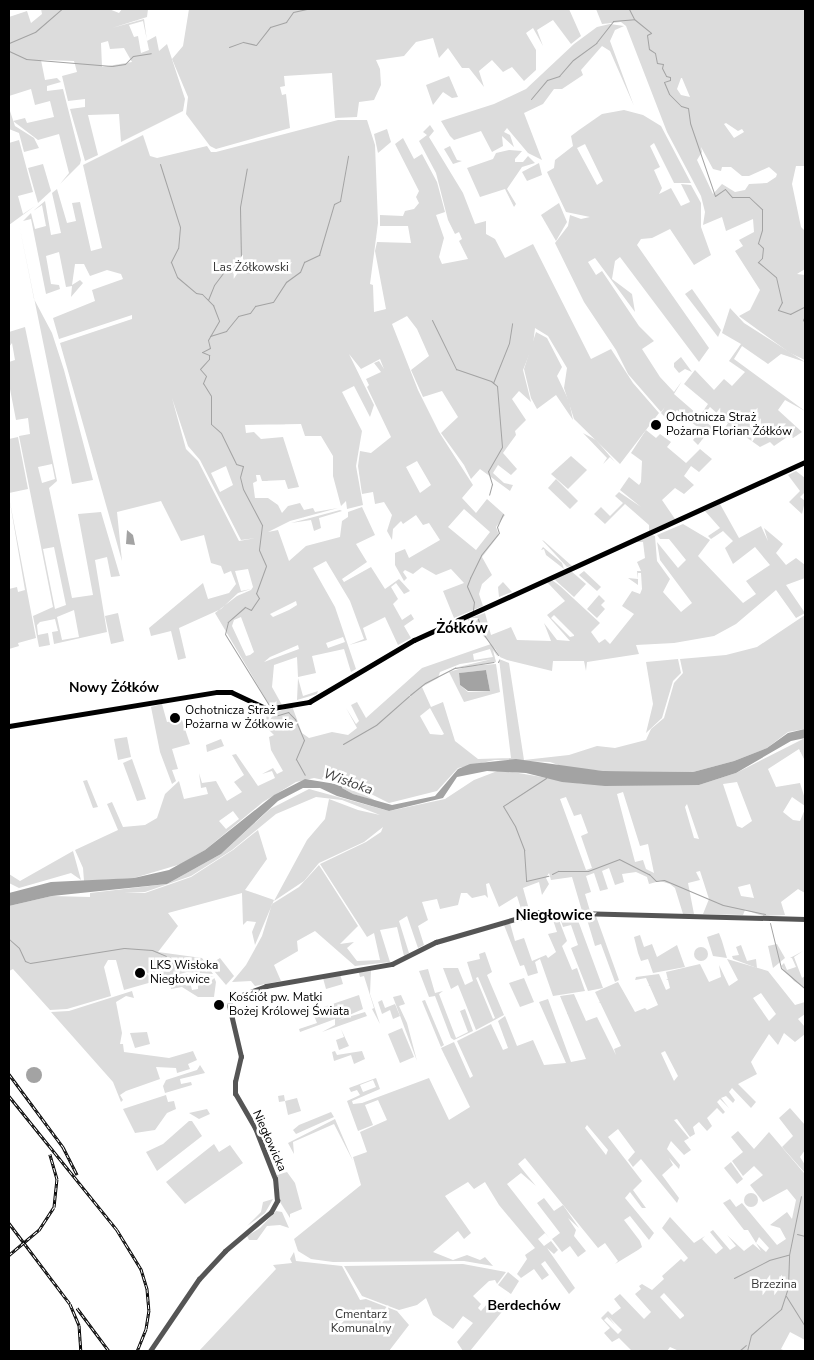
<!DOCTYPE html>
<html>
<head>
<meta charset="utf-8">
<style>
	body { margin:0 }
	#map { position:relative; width:814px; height:1360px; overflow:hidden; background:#fff; font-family:"Nunito Sans",sans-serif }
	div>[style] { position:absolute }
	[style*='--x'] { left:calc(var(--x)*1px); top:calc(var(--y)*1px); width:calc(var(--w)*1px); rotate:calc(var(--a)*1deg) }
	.green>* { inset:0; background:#dcdcdc }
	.round { border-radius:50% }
	.water>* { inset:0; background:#a3a3a3 }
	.stream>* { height:1px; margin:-0.5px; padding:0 0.5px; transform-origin:0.5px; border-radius:0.5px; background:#a3a3a3 }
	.minor>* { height:4.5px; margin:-2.25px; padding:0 2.25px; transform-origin:2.25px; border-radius:2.25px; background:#555 }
	.major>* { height:5px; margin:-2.5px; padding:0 2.5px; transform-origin:2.5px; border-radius:2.5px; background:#000 }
	.rail>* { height:3px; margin-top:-1.5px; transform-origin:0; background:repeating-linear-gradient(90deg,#fff 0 4px,#000 0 8px); box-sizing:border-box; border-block:1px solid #000 }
	.dots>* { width:14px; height:14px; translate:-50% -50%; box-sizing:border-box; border:2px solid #fff; border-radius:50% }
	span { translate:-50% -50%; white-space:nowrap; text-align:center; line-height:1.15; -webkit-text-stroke:5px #fff; paint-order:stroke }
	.park-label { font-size:12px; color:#333 }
	.poi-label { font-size:12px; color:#000 }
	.left { translate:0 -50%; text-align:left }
	.street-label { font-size:12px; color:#000 }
	.neighbourhood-label { font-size:14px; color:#000; font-weight:700 }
	.water-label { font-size:14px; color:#444; font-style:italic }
	.quarter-label { font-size:15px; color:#000; font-weight:700 }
	.frame { position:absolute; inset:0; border:10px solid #000; pointer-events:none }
</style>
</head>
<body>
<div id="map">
	<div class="green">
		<div style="clip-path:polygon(evenodd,41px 9px,109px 9px,119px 13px,122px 9px,148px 9px,147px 17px,112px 28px,144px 19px,147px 41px,156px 36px,159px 51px,167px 44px,185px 99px,183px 111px,121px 142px,119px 114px,88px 115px,98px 155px,85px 161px,70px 109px,85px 107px,85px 99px,68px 101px,62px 76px,77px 72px,74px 61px,41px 60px,45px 80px,57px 78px,61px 82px,47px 86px,47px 91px,63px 89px,81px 160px,80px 164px,60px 184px,69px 173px,59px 134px,38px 140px,13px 121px,25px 118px,27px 123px,54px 117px,50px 101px,35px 105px,31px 89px,9px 96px,9px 17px,27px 11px,31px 23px,42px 14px,41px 9px,143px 21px,149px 50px,141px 53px,138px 36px,134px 37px,129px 25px,143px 21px,41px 9px,108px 41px,110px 49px,124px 48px,132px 62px,102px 67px,101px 43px,108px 41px)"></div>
		<div style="clip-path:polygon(189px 9px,569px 9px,581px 36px,571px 44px,553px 20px,537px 30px,543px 46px,533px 28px,526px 33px,536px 50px,536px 70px,524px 81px,512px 67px,503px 72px,492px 60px,479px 71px,484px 87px,469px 68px,462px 68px,448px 48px,439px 58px,433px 38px,416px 42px,404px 56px,376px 60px,380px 69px,381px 85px,374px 100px,359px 102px,357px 117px,335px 118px,332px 73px,284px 76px,285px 86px,280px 87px,282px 95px,286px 94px,290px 128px,216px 149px,210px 146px,186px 114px,188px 97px,172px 59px,183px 46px)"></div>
		<div style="clip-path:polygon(evenodd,596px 9px,805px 9px,805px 166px,796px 166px,792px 184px,801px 227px,805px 231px,805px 269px,797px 274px,805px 275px,805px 360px,790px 353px,739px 316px,750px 310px,760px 290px,735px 251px,743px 246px,739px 240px,754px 232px,753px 219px,726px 231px,722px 217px,703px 225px,705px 212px,701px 196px,667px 132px,626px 26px,621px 22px,602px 24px,596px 9px,681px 78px,682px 78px,690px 97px,681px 95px,677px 89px,681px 78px,596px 9px,726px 123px,738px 131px,742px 129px,744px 132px,734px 138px,724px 124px,726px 123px,596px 9px,701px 147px,713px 169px,721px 171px,722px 167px,731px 167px,742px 176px,749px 176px,769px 167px,777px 174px,776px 177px,767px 183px,749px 184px,745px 190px,735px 192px,722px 184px,713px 194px,697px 160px,702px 152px,701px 147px)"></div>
		<div style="clip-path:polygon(610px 24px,624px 26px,615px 30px,610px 41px,634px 106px,610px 51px,602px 46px,581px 70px,583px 75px,562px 89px,554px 89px,543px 104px,524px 113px,542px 160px,528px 153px,507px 128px,504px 132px,510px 135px,514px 147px,502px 136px,503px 146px,492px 152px,481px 131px,454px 140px,450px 136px,441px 121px,494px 104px,526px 89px,574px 44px,597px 27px)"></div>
		<div style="clip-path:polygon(449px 76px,458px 97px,452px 98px,443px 92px,433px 105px,426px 85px)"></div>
		<div style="clip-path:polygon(9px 108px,15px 126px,34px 138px,39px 148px,24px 152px,19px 133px,9px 129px)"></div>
		<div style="clip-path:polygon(evenodd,624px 110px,643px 115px,661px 126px,691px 183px,674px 183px,654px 143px,650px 146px,660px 167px,654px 170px,662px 188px,659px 194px,671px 188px,681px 206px,690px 202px,681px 184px,691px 185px,701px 203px,701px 227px,711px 255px,694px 265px,670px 229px,652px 238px,641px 239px,637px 245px,709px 348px,699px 362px,620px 257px,615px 261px,612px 279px,632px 294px,635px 312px,595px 258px,588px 262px,596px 275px,602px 271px,639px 326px,654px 341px,642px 349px,660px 377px,674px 392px,682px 381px,674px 394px,712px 427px,698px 445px,693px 440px,701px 430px,677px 410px,668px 420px,661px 413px,665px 407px,661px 412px,628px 374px,616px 350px,584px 302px,555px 243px,568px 226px,570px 215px,581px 219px,590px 217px,566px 212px,547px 172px,554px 168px,555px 160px,573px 146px,571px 136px,579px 130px,602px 114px,624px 110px,585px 144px,603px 181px,597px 185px,577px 148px,585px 144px)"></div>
		<div style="clip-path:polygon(evenodd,338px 120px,367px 120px,375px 145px,378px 223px,370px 284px,373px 285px,374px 312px,386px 309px,375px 251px,377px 242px,411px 243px,408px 226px,380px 226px,380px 215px,403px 216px,405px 211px,414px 209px,419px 203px,416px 197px,419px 191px,395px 144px,403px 138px,414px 159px,422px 154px,437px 182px,445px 212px,436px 215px,444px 238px,439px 257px,442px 264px,468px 259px,459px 241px,462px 239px,459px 232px,455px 234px,448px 220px,436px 173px,419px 141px,427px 135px,423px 132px,430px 125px,434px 131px,429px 137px,463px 193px,475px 224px,486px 221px,486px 234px,495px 239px,505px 258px,533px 244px,591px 359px,611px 349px,633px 383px,659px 413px,620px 464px,574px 419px,564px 388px,567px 368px,548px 336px,535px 328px,533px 345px,523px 370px,531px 402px,519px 391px,512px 399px,526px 420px,515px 431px,516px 435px,503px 453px,517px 469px,511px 475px,498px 465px,493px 473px,504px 483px,513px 485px,510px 491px,480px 469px,471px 479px,464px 465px,441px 433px,458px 417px,442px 391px,423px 397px,411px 370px,429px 356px,417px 329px,407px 316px,392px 324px,418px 390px,439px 432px,473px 485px,462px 498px,476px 513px,487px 499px,505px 515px,496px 527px,499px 535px,482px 557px,492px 575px,482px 584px,479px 594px,483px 606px,454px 618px,443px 591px,464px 583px,451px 569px,436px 575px,422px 567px,413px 574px,405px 570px,403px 572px,407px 578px,404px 581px,395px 565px,395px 553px,405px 549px,409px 558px,440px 540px,429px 523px,423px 525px,416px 515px,403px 524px,401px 521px,393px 529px,392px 540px,387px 531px,392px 515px,384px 502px,375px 504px,373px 492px,362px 494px,358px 466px,360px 451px,371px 453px,391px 437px,367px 387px,369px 385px,366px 379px,381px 372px,374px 363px,379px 361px,384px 369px,380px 359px,361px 369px,349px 354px,374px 405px,370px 417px,354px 386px,342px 392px,362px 431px,356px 466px,363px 505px,347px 509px,346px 501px,341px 506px,333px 476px,333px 456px,321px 436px,305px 436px,301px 424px,245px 425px,246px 433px,254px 432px,261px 439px,283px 437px,299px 487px,288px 489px,285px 480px,262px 481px,260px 475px,256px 475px,257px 481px,253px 483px,255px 498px,268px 498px,278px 505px,282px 513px,288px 506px,300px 503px,304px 510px,313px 508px,315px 512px,338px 508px,290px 521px,268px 532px,278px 530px,289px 561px,306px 546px,340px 537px,342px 521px,348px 517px,348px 512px,362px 507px,375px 535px,356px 544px,367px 562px,342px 579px,344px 582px,371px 567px,385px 589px,399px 579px,410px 591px,404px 594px,396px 583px,391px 587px,398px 599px,393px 604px,402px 620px,411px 614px,414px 619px,404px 626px,411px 638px,398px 645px,385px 617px,363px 628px,367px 640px,349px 645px,364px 639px,350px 601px,326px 561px,313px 568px,335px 607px,356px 669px,351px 672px,344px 649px,312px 656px,316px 673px,298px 677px,297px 657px,274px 665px,272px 687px,282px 705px,270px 706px,215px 613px,237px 596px,251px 590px,253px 587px,248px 569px,235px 571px,241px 591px,251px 589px,238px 593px,221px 609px,179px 628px,186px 658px,178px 660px,171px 631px,151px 636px,149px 628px,203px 583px,208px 599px,229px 593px,236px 584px,231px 571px,224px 574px,221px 566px,211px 563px,204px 535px,181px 541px,161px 501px,117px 512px,122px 561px,60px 343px,132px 319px,132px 315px,59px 339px,53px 318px,95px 301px,92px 290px,123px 279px,121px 274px,107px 270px,90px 276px,84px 264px,75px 264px,72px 285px,80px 280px,83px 283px,71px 297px,72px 286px,66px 287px,59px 252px,46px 256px,51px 284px,59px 285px,60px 289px,46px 294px,31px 219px,23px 221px,31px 213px,35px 229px,46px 226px,42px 205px,33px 211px,45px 201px,51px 235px,61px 233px,52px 193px,57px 189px,67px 223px,76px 221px,72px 203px,80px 202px,91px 251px,102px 248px,83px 165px,143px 135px,150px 156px,157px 158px,207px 146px,211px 152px,216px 152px,338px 120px,172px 398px,188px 446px,200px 460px,241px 540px,256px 538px,239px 541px,198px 461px,186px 449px,172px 398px,338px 120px,417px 461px,431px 485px,420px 493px,406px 467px,417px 461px,338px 120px,226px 466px,233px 485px,220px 492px,211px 473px,226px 466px,338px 120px,464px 509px,490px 532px,476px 550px,448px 527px,464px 509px,338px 120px,296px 601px,297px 605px,289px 610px,273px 617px,270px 614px,296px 601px,338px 120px,241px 617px,254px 652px,250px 655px,246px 656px,232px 626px,234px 620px,241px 617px,338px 120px,343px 637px,345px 642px,328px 648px,326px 643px,343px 637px,338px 120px,298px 645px,299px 649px,264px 662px,270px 657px,298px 645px)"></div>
		<div style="clip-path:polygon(387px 129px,391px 142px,378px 153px,374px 134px)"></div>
		<div style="clip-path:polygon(19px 140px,33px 192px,18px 196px,23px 214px,35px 206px,9px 225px,9px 143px)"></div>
		<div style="clip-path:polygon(450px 146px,457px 160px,462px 161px,453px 164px,444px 149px)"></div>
		<div style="clip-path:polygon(509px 150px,522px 151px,515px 159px,515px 162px,523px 162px,528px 156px,535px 163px,522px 167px,507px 189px,516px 204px,514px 207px,505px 189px,480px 197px,467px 168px,493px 159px,496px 153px)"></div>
		<div style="clip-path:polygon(539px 163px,542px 175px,527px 181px,522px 172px)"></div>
		<div style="clip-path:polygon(43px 164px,51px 191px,38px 203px,28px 168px)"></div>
		<div style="clip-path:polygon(559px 203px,567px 222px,556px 241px,541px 215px)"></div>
		<div style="clip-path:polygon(19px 224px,34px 299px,52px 333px,64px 370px,93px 480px,72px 484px)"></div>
		<div style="clip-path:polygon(692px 289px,721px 330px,718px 337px,685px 294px)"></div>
		<div style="clip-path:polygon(730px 308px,744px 323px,805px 362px,781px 354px,768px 364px,742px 346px,734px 359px,805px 411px,785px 400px,778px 410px,802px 432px,793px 438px,790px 435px,774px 446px,770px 442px,760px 447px,732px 427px,724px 436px,721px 434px,728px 423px,710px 407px,703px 416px,701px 414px,708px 404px,684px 384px,695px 370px,714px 390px,724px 379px,732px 386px,745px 372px,729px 361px,741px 344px,722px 333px)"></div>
		<div style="clip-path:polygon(evenodd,25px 327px,57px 481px,49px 488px,72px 598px,93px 595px,78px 514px,101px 512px,120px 576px,111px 577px,107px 557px,95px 560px,107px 632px,54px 644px,52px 632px,58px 631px,55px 619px,40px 622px,37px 625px,38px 635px,48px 633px,50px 645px,39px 647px,33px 616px,53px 607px,19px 436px,30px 434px,28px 418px,16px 420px,9px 384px,9px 362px,15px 360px,12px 343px,9px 347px,9px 332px,25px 327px,52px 464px,55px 479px,42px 483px,38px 467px,52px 464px,25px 327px,54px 547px,66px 605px,55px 609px,43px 549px,54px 547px,25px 327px,74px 610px,79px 637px,62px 640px,57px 617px,74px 610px)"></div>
		<div style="clip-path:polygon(536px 332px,547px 338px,562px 367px,557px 376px,569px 401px,573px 420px,556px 395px,537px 409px,531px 398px,524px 369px)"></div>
		<div style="clip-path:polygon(681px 357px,692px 372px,685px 369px,679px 373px,674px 367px,674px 363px)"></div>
		<div style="clip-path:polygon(646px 430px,656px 438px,660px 434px,671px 442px,667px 447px,686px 463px,700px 449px,712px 459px,699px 472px,691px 466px,684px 476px,694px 485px,684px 494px,675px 488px,662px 500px,675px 519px,649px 531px,649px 525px,625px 504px,605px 524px,594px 514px,601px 507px,610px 516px,623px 503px,615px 496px,619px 492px,641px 507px,620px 490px,629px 477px,639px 485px,641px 482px,642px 461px,631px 453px)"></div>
		<div style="clip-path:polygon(583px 433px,596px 440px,615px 462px,610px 457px,603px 464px,607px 458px)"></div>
		<div style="clip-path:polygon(18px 437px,28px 489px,9px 493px,9px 439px)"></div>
		<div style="clip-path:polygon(571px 456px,587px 470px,568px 489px,551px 474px)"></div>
		<div style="clip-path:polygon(796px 471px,805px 478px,805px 492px,800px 497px,805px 501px,802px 514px,789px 502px,800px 491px,788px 475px)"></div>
		<div style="clip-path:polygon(556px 479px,578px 501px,570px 509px,548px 488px)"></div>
		<div style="clip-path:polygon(9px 497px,36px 638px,18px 643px,19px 646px,9px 649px,9px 589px,17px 587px,18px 592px,25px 590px)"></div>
		<div style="clip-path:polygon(evenodd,720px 504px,739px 538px,761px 526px,768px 541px,764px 528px,783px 544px,776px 553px,786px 565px,796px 558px,805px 565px,805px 578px,786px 585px,805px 613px,796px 618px,776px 590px,736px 624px,714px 636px,674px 643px,636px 645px,639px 654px,587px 662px,586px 671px,584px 661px,553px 661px,552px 671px,507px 660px,500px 657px,494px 647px,498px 657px,493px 650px,496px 662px,450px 669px,492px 659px,460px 664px,440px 672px,438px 678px,422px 687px,431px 707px,443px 702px,455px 741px,478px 759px,511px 758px,499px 659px,509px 663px,524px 760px,569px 755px,597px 746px,615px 748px,646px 740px,651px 729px,664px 718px,674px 683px,683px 673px,680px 659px,726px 655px,757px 647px,805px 615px,805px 729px,788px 732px,767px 748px,734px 761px,693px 772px,603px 771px,567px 768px,550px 762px,495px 760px,458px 768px,437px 791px,389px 803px,369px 793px,367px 796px,378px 802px,353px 794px,342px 788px,342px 785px,329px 781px,314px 778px,296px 782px,263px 802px,205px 850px,181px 864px,134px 878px,84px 881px,83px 868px,75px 850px,118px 830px,107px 804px,112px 802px,123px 827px,145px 825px,157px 818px,165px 794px,179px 781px,184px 799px,208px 794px,206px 787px,201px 788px,199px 773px,202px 783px,216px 781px,227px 801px,242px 792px,234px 782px,244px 775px,232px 755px,236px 754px,258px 786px,275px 778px,272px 771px,262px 774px,273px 768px,277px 774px,283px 771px,271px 750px,269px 737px,274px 735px,267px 728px,266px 711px,277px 712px,292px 706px,302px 733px,309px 738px,332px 732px,348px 735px,357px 728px,346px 708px,356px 724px,359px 721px,351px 705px,357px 702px,366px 718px,422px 668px,491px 644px,467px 619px,485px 613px,491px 635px,511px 627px,517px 640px,551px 641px,544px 623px,557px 640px,570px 641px,547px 615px,565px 601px,547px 582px,552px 580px,560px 586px,600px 623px,591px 632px,599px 643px,605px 639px,610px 644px,634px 614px,622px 606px,632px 591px,640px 594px,642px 589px,641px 573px,638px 573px,638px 585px,628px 578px,638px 579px,637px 571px,641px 571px,637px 562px,645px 558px,643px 542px,636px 542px,652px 535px,655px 536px,657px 561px,670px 579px,663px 592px,681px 612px,692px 603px,660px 560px,657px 542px,678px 568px,686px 560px,669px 539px,660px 539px,657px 535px,683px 524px,710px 540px,698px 556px,743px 603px,756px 594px,746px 581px,770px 565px,755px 547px,733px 564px,725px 548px,733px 541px,723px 531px,711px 539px,708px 536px,720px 528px,705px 511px,720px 504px,554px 615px,574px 635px,574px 636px,570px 637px,551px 618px,554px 615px,720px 504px,490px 649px,493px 657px,474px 660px,473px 654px,490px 649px,720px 504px,430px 708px,444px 734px,442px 735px,430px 734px,420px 716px,430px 708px,720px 504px,233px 811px,239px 819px,226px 829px,219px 821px,233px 811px)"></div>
		<div style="clip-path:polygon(340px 510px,342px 511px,319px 518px,321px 528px,314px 531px,311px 520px,291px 523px)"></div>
		<div style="clip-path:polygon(542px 540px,544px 541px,572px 566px,567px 567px)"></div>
		<div style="clip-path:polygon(543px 547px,562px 563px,564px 569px,546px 555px,544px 549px,541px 550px)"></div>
		<div style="clip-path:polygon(571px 571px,586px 584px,574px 597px,554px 579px)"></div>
		<div style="clip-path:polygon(584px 571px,601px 587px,597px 591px,579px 575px)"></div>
		<div style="clip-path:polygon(503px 582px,512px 592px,499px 597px,498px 587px)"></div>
		<div style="clip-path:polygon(599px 595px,605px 601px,601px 605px,605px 609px,597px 618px,587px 609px)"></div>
		<div style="clip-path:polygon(118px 613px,124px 641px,111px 644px,105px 616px)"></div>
		<div style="clip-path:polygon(678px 659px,681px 673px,673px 681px,662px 718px,646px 733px,653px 704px,646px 662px)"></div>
		<div style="clip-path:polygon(evenodd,496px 664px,500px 692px,464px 702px,449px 672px,469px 666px,496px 664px,486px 670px,490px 691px,468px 692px,460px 685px,459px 673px,486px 670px)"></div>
		<div style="clip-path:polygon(298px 678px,303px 696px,318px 691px,317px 694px,297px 700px)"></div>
		<div style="clip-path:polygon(162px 704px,167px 722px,182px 720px,190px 744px,172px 749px,178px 769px,172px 770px,176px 781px,172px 784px,160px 752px,151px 707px)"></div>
		<div style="clip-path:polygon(127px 737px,131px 757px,118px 760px,114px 739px)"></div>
		<div style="clip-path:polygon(evenodd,805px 738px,805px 761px,799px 749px,768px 769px,776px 787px,800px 783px,805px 799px,805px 806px,792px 797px,783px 812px,793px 820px,800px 821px,805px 809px,805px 893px,798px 889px,781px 902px,785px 915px,763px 916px,745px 910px,743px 915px,703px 914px,709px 899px,700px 871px,696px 872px,700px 880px,688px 883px,694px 914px,683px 914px,675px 888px,670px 884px,660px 881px,649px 884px,647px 877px,636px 872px,622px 874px,624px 882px,615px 885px,609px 868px,602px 871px,608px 889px,600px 891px,594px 873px,586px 876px,591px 892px,585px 894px,590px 911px,582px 911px,572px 877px,551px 880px,549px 873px,546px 878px,549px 884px,542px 895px,539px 882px,523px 888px,530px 913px,523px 915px,517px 896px,499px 907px,489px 883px,486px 884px,488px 898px,485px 895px,472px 898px,467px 893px,461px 893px,458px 905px,440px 909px,437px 899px,422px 902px,428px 920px,418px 926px,424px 945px,418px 948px,407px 916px,399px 921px,409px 953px,404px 956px,397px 927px,380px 930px,390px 962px,355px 966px,315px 931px,297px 941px,298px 951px,274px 965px,281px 981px,255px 986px,251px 981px,232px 982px,246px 965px,262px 936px,272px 904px,299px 887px,319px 865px,358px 926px,340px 944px,354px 942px,347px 948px,357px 961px,380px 960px,374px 933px,367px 937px,320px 864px,366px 842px,381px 832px,383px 827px,364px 842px,319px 863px,304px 881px,274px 901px,307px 840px,325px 819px,329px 799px,358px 810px,380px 815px,342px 800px,316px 797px,276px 814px,232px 850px,191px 876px,145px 892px,124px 893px,145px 893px,191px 877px,233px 850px,258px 830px,267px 859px,245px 890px,274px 900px,255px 945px,252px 932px,256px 922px,247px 921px,243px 925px,242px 893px,168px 913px,178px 926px,158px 952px,202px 958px,213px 974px,187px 972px,124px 990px,116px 960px,108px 960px,104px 967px,111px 996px,67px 1009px,50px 1010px,13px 969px,9px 971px,9px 906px,52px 896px,90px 897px,90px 893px,167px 884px,221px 854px,270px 809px,309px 789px,389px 811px,445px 799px,474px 780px,500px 770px,583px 784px,699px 785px,736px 773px,805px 738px,737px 782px,752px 821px,742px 828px,737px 826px,723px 784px,737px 782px,805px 738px,623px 792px,640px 846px,648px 844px,654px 873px,646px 869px,643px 860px,635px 862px,617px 794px,623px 792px,805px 738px,566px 797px,574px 816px,581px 814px,588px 833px,581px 836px,592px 868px,586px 870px,560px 799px,566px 797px,805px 738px,687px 804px,699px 839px,694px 838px,685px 807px,687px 804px,805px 738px,750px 884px,754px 898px,741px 896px,738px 887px,750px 884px)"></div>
		<div style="clip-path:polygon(221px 739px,224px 746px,207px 752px,206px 745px)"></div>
		<div style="clip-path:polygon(132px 759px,143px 790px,146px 799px,137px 801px,123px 763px)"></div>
		<div style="clip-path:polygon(87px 780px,98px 807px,93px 808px,83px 781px)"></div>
		<div style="clip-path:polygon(73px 851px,81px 880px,71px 873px,19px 888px,9px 883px,9px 874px,20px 881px)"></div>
		<div style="clip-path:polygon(551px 914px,557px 915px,567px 941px,562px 946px,572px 970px,577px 968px,585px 991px,553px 996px,540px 959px,535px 962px,538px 973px,528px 976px,524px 965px,520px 966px,504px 925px,510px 923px,515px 941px,524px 938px,532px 961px,546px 955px,548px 958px,556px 952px,548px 934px,557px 932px)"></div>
		<div style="clip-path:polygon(559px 915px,576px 915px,603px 988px,588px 991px,571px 948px,578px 945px,571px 925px,563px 927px)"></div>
		<div style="clip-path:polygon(586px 916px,596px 916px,619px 980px,615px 982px,601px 944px,595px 946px)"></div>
		<div style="clip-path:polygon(719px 933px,722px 941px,727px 958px,713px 956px,707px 937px)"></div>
		<div style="clip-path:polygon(640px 935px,644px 947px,652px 944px,657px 957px,677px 945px,685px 967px,653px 973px,648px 959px,641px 961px,638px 953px,634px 937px)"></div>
		<div style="clip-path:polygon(777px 944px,785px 958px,773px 968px,768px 946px)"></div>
		<div style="clip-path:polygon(741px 945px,747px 961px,756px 959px,757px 968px,733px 959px,732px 956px,739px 955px,736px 947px)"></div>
		<div class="round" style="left:694px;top:947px;width:14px;height:14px"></div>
		<div style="clip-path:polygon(803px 951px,794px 957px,802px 978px,805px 976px,805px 988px,794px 981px,781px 966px,784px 963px,787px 970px,796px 967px,792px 958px,790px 958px)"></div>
		<div style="clip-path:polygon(evenodd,485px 952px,492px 972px,487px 975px,504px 1015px,476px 1030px,458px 985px,451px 989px,443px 968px,458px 968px,465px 985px,473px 981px,467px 962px,480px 959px,479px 954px,485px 952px,478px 977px,495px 1018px,493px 1019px,476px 978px,478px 977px)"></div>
		<div style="clip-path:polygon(220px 958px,234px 976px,226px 985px,209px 965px)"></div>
		<div style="clip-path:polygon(evenodd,727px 959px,768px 971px,795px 1005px,805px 1002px,805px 1014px,798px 1019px,805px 1027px,805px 1034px,795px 1042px,784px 1033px,778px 1045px,769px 1034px,751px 1062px,757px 1074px,738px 1084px,756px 1102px,751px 1108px,732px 1088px,729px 1092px,735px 1100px,733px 1103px,726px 1096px,721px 1098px,729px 1108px,720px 1099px,717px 1102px,725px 1112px,723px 1114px,717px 1108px,707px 1118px,712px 1126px,707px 1131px,699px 1122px,693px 1127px,695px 1134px,690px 1137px,677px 1119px,674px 1120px,689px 1138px,684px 1141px,691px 1150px,684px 1155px,671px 1141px,667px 1149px,680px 1165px,679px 1169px,669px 1158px,673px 1165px,662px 1175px,679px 1198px,677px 1203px,641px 1159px,633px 1167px,628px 1160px,635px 1152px,618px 1129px,608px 1137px,642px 1181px,633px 1190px,646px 1208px,642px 1208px,630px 1192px,625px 1198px,654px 1233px,649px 1240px,630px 1216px,624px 1220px,640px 1241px,642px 1247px,638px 1250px,615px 1264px,618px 1261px,605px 1243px,598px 1248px,525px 1158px,518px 1164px,536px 1186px,521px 1173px,507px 1184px,550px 1239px,545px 1233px,538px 1239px,544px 1246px,551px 1241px,558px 1250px,554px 1254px,547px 1248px,575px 1288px,569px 1294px,545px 1261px,541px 1264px,549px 1275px,542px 1280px,534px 1269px,521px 1278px,517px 1274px,527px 1259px,525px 1255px,535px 1248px,499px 1205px,485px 1182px,474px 1189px,468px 1182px,445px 1196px,471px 1233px,464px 1239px,458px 1231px,433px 1252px,453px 1260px,467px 1255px,480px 1260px,485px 1257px,493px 1266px,464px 1261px,333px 1262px,311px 1259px,298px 1251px,294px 1239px,361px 1185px,353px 1157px,367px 1152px,360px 1132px,387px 1120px,378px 1100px,365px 1105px,373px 1125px,358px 1131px,347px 1101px,360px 1095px,357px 1090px,351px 1092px,349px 1088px,376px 1078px,380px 1089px,352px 1101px,353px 1104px,362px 1103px,429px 1078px,449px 1120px,470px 1107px,441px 1048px,454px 1042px,470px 1078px,473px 1076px,457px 1041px,491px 1024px,503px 1050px,508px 1048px,498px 1021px,505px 1016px,517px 1046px,533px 1040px,544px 1065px,566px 1063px,539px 1002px,548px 999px,571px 1062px,586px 1059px,560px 996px,574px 994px,586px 1021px,597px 1017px,616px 1055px,614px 1049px,621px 1046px,595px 992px,618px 982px,635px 1012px,645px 1008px,647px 1010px,658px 1005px,646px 978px,635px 980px,636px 977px,659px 974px,666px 990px,670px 988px,666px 972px,700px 964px,709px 982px,721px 977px,719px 965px,729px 986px,738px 980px,727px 959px,761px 993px,776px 1014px,769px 1021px,753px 998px,761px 993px,727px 959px,665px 1051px,678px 1076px,674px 1081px,661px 1053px,665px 1051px,727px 959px,373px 1080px,376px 1087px,363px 1092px,360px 1085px,373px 1080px,727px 959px,587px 1125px,608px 1150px,606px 1155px,585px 1128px,587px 1125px)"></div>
		<div style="clip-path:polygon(428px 969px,435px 993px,443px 991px,439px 994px,456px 1038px,468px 1032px,460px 1011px,465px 1009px,473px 1031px,454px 1040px,451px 1038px,435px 996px,429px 997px,419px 971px)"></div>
		<div style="clip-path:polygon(358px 970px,371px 970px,370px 994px,380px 1024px,372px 1009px,374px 1008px,364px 976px,360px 977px)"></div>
		<div style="clip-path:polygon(188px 974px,192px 990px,198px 989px,198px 974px,214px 977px,216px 982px,214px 997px,198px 997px,182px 987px,171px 989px,169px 980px)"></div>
		<div style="clip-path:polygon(340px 974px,343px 984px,326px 989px,323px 978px)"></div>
		<div style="clip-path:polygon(524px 978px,534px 1002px,520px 1007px,509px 983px)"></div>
		<div style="clip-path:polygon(132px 991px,134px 998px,126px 996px,116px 1002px,122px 1033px,120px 1044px,123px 1044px,124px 1052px,169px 1058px,193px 1051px,197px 1060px,188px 1064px,190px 1069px,177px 1073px,176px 1068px,156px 1067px,160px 1079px,126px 1091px,120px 1095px,123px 1100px,121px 1102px,113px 1082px,51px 1012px,69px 1011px)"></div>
		<div style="clip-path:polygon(359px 995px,363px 1009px,338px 1020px,365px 1012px,367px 1016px,322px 1032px,335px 1025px,335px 1019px,300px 1032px,299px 1029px,317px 1023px,312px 1011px)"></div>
		<div style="clip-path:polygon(401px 995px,405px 1004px,399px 1006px,407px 1023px,417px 1061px,393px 997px)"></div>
		<div style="clip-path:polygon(382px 1000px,385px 1008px,395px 1004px,400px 1016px,393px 1019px,390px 1010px,382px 1014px,378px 1002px)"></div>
		<div style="clip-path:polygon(425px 1000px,444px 1045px,441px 1047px,422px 1001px)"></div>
		<div style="clip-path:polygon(402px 1028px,414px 1057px,400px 1063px,388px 1034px)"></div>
		<div style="clip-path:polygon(341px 1029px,349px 1046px,339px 1050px,336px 1040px,344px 1037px)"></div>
		<div style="clip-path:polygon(147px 1032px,150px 1044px,135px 1048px,130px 1033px)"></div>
		<div style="clip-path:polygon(335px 1051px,337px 1055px,362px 1051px,365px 1059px,354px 1064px,351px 1055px,334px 1061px,332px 1052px)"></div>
		<div style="clip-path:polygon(200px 1065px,205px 1073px,180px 1079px,181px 1084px,191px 1082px,192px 1085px,165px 1093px,163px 1086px,166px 1080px,197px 1070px)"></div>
		<div style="clip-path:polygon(166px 1095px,168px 1102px,174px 1101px,176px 1109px,167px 1113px,155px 1130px,135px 1133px,123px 1109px)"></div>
		<div style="clip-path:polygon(284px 1095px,285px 1101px,297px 1098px,301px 1111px,288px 1115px,285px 1101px,279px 1102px,278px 1096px)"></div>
		<div style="clip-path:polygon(790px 1108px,805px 1125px,805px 1150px,800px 1157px,805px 1165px,805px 1173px,782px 1147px,793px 1136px,779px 1118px)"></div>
		<div style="clip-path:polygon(207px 1109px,210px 1114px,199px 1119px,189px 1113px)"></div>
		<div style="clip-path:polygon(331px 1112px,334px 1117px,296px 1134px,293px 1130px,299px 1125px)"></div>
		<div style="clip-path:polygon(335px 1119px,353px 1161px,334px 1124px,293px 1142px,294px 1154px,288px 1143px)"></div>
		<div style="clip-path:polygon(189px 1121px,192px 1121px,202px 1136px,157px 1171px,146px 1152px,163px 1144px)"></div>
		<div style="clip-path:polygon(evenodd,738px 1131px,754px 1149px,769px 1132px,804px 1173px,805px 1340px,790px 1332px,781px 1349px,785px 1351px,679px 1351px,670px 1347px,667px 1351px,632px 1351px,619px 1338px,612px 1342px,604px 1333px,610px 1328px,601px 1318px,608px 1311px,612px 1315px,621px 1308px,614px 1299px,620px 1294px,644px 1319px,651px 1312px,635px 1294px,641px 1289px,639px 1286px,642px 1284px,652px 1290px,664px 1279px,662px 1276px,681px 1259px,684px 1262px,688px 1258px,662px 1228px,670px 1217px,694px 1243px,705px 1236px,702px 1239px,716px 1254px,723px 1248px,710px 1232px,713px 1230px,730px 1250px,736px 1246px,727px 1235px,744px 1251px,753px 1244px,761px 1251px,748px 1230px,744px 1230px,723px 1203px,730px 1199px,736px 1207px,742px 1203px,777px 1245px,786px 1239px,780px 1228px,770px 1225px,787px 1212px,792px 1219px,796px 1200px,787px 1189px,763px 1202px,750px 1185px,763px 1175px,754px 1166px,743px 1176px,732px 1161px,743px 1152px,731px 1137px,738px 1131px,759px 1237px,769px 1248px,766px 1252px,756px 1243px,759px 1237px,738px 1131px,664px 1293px,684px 1315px,684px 1316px,680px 1319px,660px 1297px,664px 1293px,738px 1131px,608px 1316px,622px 1330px,618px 1334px,604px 1320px,607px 1317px,615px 1325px,608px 1316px)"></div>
		<div style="clip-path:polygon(214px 1144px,219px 1152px,230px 1145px,243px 1163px,185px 1204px,166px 1182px)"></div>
		<div style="clip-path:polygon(731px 1162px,743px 1179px,737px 1184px,724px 1168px)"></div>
		<div style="clip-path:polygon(287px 1172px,295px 1183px,302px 1209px,290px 1214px,290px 1218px,280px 1202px,277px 1175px)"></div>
		<div class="round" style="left:744px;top:1193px;width:14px;height:14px"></div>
		<div style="clip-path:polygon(544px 1198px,554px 1211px,563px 1205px,579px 1228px,568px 1218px,576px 1230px,574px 1236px,586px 1251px,578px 1257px,570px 1246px,562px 1252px,552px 1239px,560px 1233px,537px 1203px)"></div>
		<div style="clip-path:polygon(273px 1199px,265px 1213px,247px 1226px,261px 1212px,263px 1202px)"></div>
		<div style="clip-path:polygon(276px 1211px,282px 1212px,289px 1228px,280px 1225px,267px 1226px,257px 1240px,249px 1240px,247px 1236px,260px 1228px)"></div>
		<div style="clip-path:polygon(294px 1252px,296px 1261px,342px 1266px,360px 1300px,366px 1299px,397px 1311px,409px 1325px,389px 1351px,199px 1351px,276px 1269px,273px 1265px,292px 1263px,290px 1259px)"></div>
		<div style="clip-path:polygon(463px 1264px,506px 1272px,497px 1284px,495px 1280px,489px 1281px,473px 1296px,481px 1304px,478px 1308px,481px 1311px,488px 1303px,496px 1310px,509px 1295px,501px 1304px,505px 1308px,470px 1351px,463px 1351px,457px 1342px,473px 1323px,463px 1316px,453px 1329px,433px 1315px,426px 1298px,417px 1305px,399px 1310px,362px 1296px,344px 1266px)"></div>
		<div style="clip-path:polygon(508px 1272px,519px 1281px,511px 1294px,498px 1285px)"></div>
	</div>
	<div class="water">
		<div style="clip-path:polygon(127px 530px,133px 535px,135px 545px,126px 544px)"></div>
		<div style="clip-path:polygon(486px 670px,490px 691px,468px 691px,460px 685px,459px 673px)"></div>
		<div style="clip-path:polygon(805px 729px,805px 738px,791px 741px,736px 773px,699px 785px,605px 786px,562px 782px,526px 773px,487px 771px,457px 777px,443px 798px,389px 811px,337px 796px,320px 788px,303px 788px,278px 801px,221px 854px,167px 884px,52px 896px,9px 906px,9px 893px,51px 882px,134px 878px,169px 870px,205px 850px,274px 795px,305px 779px,342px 785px,342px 788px,353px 794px,392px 805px,435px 796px,458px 769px,470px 764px,516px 759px,603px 771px,693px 772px,734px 761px,767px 748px,788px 733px)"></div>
		<div class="round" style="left:26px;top:1067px;width:16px;height:16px"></div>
	</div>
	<div class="stream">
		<div style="--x:629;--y:9;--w:11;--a:63"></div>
		<div style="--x:634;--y:19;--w:22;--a:39"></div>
		<div style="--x:651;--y:33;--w:4;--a:153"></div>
		<div style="--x:647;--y:35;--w:14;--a:82"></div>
		<div style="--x:649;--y:49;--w:7;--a:34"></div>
		<div style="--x:655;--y:53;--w:10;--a:79"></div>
		<div style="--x:657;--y:63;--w:6;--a:9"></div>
		<div style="--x:663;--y:64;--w:4;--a:104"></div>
		<div style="--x:662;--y:68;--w:9;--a:63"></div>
		<div style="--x:666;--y:76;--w:4;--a:14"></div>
		<div style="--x:670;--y:77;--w:3;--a:90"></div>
		<div style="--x:670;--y:80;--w:6;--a:162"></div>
		<div style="--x:664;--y:82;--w:13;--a:67"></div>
		<div style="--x:669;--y:94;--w:17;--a:45"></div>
		<div style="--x:681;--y:106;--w:7;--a:16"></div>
		<div style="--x:688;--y:108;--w:15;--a:82"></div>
		<div style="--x:690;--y:123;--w:77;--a:71.1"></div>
		<div style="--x:715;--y:196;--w:12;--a:-35"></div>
		<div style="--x:725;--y:189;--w:11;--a:49"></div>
		<div style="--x:732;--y:197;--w:17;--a:0"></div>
		<div style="--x:749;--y:197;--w:18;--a:43"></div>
		<div style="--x:762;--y:209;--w:21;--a:90"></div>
		<div style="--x:762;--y:230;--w:14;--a:107"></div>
		<div style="--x:758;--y:243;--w:7;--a:45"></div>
		<div style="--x:763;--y:248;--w:10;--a:96"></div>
		<div style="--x:762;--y:258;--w:6;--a:135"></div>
		<div style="--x:758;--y:262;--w:23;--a:40"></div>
		<div style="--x:776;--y:277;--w:26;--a:77"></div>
		<div style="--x:782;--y:302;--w:9;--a:117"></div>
		<div style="--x:778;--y:310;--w:13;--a:18"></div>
		<div style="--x:790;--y:314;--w:16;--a:-27"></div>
		<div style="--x:804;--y:307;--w:4;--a:76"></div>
		<div style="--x:9;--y:43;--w:28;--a:-23"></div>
		<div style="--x:35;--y:32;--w:35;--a:-41"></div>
		<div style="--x:229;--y:47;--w:15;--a:-20"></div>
		<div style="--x:243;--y:42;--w:13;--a:13"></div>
		<div style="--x:256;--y:45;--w:23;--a:-52"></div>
		<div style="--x:270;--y:27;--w:17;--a:-17"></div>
		<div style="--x:286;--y:22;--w:12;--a:-55"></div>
		<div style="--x:293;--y:12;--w:14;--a:-12"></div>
		<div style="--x:9;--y:51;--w:19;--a:25"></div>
		<div style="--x:26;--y:59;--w:86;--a:4.7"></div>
		<div style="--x:112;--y:66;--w:13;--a:-9"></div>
		<div style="--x:125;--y:64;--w:11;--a:-45"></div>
		<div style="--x:133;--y:56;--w:18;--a:-9"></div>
		<div style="--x:531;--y:99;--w:25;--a:-50"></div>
		<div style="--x:547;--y:80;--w:13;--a:-18"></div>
		<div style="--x:559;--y:76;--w:21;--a:-49"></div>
		<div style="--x:573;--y:60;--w:29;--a:-36"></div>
		<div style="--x:596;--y:43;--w:28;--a:-52"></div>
		<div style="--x:613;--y:21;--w:21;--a:-5"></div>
		<div style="--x:160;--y:164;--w:66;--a:72.4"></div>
		<div style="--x:180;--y:227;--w:21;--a:95"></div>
		<div style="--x:178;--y:248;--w:16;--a:117"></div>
		<div style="--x:171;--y:262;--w:16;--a:68"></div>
		<div style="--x:177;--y:277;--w:25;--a:40"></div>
		<div style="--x:196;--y:293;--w:6;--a:9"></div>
		<div style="--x:202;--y:294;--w:16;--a:45"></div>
		<div style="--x:213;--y:305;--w:17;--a:69"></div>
		<div style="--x:219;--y:321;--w:22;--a:120"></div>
		<div style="--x:208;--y:340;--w:8;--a:76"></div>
		<div style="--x:210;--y:348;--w:9;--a:153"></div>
		<div style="--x:202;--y:352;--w:8;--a:23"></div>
		<div style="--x:209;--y:355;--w:4;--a:90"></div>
		<div style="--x:209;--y:359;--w:13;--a:132"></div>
		<div style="--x:200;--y:369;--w:9;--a:49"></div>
		<div style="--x:206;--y:376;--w:8;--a:113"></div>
		<div style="--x:203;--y:383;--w:15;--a:58"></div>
		<div style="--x:211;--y:396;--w:28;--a:90"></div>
		<div style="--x:211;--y:424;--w:13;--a:42"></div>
		<div style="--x:221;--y:433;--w:34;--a:64"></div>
		<div style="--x:236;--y:464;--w:7;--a:16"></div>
		<div style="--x:243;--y:466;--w:11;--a:105"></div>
		<div style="--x:240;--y:477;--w:12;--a:76"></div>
		<div style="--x:243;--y:489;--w:41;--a:62.2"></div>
		<div style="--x:262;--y:525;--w:25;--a:97"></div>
		<div style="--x:259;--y:550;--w:17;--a:66"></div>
		<div style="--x:266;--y:566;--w:29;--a:110"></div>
		<div style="--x:256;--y:593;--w:6;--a:59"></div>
		<div style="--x:259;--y:598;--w:14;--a:124"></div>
		<div style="--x:251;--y:610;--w:7;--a:-153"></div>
		<div style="--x:245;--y:607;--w:23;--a:139"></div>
		<div style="--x:228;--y:622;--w:12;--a:104"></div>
		<div style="--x:225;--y:634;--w:84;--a:58.2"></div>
		<div style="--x:208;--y:300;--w:16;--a:-68"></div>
		<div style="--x:214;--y:285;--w:25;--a:-53"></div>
		<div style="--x:229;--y:265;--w:13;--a:-23"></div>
		<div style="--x:241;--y:260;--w:53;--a:-91.1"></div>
		<div style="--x:240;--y:207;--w:39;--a:-80"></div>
		<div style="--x:805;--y:316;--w:4;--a:117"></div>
		<div style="--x:803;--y:320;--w:4;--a:56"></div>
		<div style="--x:432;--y:320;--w:55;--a:63.9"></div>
		<div style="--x:456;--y:369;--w:37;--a:19"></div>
		<div style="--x:491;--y:381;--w:8;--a:40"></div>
		<div style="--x:497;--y:386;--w:61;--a:85.3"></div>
		<div style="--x:502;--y:447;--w:28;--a:120"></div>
		<div style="--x:488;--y:471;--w:14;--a:73"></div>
		<div style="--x:492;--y:484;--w:11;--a:105"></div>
		<div style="--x:210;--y:336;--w:17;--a:-17"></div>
		<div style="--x:226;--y:331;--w:19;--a:-51"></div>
		<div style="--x:238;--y:316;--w:12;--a:-14"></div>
		<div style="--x:250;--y:313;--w:9;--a:-54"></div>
		<div style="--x:255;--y:306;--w:18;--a:-13"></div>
		<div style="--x:273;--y:302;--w:24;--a:-57"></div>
		<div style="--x:286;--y:282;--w:17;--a:-36"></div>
		<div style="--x:300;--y:272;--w:11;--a:-68"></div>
		<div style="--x:304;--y:262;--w:17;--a:-25"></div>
		<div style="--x:319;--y:255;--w:53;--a:-73.6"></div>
		<div style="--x:334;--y:204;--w:7;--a:-27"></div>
		<div style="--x:340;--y:201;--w:46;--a:-79.9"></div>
		<div style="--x:805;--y:338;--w:3;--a:90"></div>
		<div style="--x:493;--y:383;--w:43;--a:-68.2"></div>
		<div style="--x:509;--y:343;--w:20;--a:-81"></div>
		<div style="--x:473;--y:610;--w:8;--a:-83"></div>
		<div style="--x:474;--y:602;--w:17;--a:-114"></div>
		<div style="--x:467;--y:586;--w:9;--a:-69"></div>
		<div style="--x:470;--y:578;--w:25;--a:-64"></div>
		<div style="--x:481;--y:555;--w:28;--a:-51"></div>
		<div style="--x:499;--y:533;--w:6;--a:-108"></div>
		<div style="--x:497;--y:527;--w:14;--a:-65"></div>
		<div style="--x:478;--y:619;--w:14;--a:73"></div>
		<div style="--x:482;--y:632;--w:28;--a:55"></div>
		<div style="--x:498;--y:662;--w:2;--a:-63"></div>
		<div style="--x:410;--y:695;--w:19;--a:-39"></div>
		<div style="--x:425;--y:683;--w:34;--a:-27"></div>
		<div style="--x:455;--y:668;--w:39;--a:-9"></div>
		<div style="--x:269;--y:714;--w:6;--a:18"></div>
		<div style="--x:275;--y:716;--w:14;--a:-17"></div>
		<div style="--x:288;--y:712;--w:10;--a:45"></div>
		<div style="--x:295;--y:719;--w:23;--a:67"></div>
		<div style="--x:304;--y:740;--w:21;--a:113"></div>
		<div style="--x:296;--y:759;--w:18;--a:61"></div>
		<div style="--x:343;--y:744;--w:38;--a:-30"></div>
		<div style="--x:376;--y:725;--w:44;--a:-41.3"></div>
		<div style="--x:546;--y:778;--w:51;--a:146.9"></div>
		<div style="--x:503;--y:806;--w:23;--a:59"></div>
		<div style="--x:515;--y:826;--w:26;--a:69"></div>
		<div style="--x:524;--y:850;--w:31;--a:86"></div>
		<div style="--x:526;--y:881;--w:23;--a:-13"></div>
		<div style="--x:552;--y:874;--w:7;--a:-27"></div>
		<div style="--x:558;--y:871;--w:30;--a:0"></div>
		<div style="--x:588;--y:871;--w:33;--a:-21"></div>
		<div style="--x:619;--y:859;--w:34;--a:27"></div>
		<div style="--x:649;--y:874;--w:10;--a:45"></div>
		<div style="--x:656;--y:881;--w:8;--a:-7"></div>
		<div style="--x:664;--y:880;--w:64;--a:23"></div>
		<div style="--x:723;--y:905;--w:43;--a:12.1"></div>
		<div style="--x:770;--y:923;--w:46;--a:76.3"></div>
		<div style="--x:781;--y:968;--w:32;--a:41"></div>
		<div style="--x:9;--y:939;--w:13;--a:42"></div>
		<div style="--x:19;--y:948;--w:14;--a:65"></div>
		<div style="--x:25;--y:961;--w:5;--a:22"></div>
		<div style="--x:30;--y:963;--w:95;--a:-9.1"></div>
		<div style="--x:124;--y:948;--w:28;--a:4"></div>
		<div style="--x:152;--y:950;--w:15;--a:23"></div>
		<div style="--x:804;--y:1190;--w:4;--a:-76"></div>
		<div style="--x:797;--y:1234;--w:8;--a:14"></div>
		<div style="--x:734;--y:1278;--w:39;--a:-27"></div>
		<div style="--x:769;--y:1260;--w:20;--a:-15"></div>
		<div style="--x:786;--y:1296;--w:36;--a:58"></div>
		<div style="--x:739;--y:1351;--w:9;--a:-41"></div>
		<div style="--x:747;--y:1351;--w:16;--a:-76"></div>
		<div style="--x:751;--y:1335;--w:40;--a:-41"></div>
		<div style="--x:781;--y:1309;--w:23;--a:-72"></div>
		<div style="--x:788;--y:1287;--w:32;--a:-88"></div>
		<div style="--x:789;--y:1255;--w:60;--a:-78.5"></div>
	</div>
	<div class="minor">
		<div style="--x:150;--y:1351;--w:87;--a:-55.8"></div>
		<div style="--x:199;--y:1279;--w:38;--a:-47"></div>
		<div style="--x:225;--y:1251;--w:60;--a:-40.3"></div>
		<div style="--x:271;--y:1212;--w:13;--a:-61"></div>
		<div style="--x:277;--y:1201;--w:22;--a:-95"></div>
		<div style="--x:275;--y:1179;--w:55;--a:-111.4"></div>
		<div style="--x:255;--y:1128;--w:39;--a:-120"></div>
		<div style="--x:235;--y:1094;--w:12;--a:-90"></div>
		<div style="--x:235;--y:1082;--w:26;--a:-77"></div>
		<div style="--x:241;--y:1057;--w:52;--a:-103.2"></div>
		<div style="--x:229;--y:1006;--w:7;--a:-74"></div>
		<div style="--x:231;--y:999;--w:37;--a:-20"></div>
		<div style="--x:266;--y:986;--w:128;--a:-9.9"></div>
		<div style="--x:392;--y:964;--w:49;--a:-26.6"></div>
		<div style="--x:436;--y:942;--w:107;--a:-16.2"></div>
		<div style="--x:539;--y:912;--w:266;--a:1.5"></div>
	</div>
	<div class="major">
		<div style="--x:9;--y:726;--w:211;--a:-9.3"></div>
		<div style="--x:217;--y:692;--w:14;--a:0"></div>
		<div style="--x:231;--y:692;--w:40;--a:25"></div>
		<div style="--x:267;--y:709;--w:43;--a:-9.5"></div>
		<div style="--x:309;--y:702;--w:122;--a:-30.6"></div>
		<div style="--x:414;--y:640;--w:430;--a:-24.5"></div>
	</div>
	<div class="rail">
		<div style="--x:9;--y:1074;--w:91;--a:53.5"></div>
		<div style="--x:63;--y:1147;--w:31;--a:63"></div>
		<div style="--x:9;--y:1096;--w:172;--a:51.1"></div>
		<div style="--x:117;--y:1230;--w:46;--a:58.4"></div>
		<div style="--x:141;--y:1269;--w:21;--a:73"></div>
		<div style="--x:147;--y:1289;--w:21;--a:85"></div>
		<div style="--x:149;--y:1310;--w:19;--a:99"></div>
		<div style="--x:146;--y:1329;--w:24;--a:112"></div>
		<div style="--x:9;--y:1223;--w:101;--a:53"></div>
		<div style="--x:70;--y:1304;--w:23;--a:67"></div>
		<div style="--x:79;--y:1325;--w:26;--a:86"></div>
		<div style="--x:9;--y:1255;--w:39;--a:-40"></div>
		<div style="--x:39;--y:1230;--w:27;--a:-57"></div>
		<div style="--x:54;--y:1207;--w:28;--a:-84"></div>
		<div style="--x:57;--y:1179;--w:26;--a:-106"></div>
		<div style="--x:77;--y:1308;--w:54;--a:53.3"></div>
	</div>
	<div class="dots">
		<div style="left:656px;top:425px;background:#000"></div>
		<div style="left:175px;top:718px;background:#000"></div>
		<div style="left:140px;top:973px;background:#000"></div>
		<div style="left:219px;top:1005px;background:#000"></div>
	</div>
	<div class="park-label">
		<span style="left:251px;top:268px">Las Żółkowski</span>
		<span style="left:774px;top:1285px">Brzezina</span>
		<span style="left:361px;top:1322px">Cmentarz<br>Komunalny</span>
	</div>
	<div class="poi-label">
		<span class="left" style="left:666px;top:425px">Ochotnicza Straż<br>Pożarna Florian Żółków</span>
		<span class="left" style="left:185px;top:718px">Ochotnicza Straż<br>Pożarna w Żółkowie</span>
		<span class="left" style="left:150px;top:973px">LKS Wisłoka<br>Niegłowice</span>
		<span class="left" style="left:229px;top:1005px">Kościół pw. Matki<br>Bożej Królowej Świata</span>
	</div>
	<div class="street-label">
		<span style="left:269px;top:1141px;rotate:66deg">Niegłowicka</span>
	</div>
	<div class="neighbourhood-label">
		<span style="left:114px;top:688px">Nowy Żółków</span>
		<span style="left:524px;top:1306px">Berdechów</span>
	</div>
	<div class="water-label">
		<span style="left:348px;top:782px;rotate:20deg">Wisłoka</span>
	</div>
	<div class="quarter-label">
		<span style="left:462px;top:629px">Żółków</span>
		<span style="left:554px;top:916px">Niegłowice</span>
	</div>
	<div class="frame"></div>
</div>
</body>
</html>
